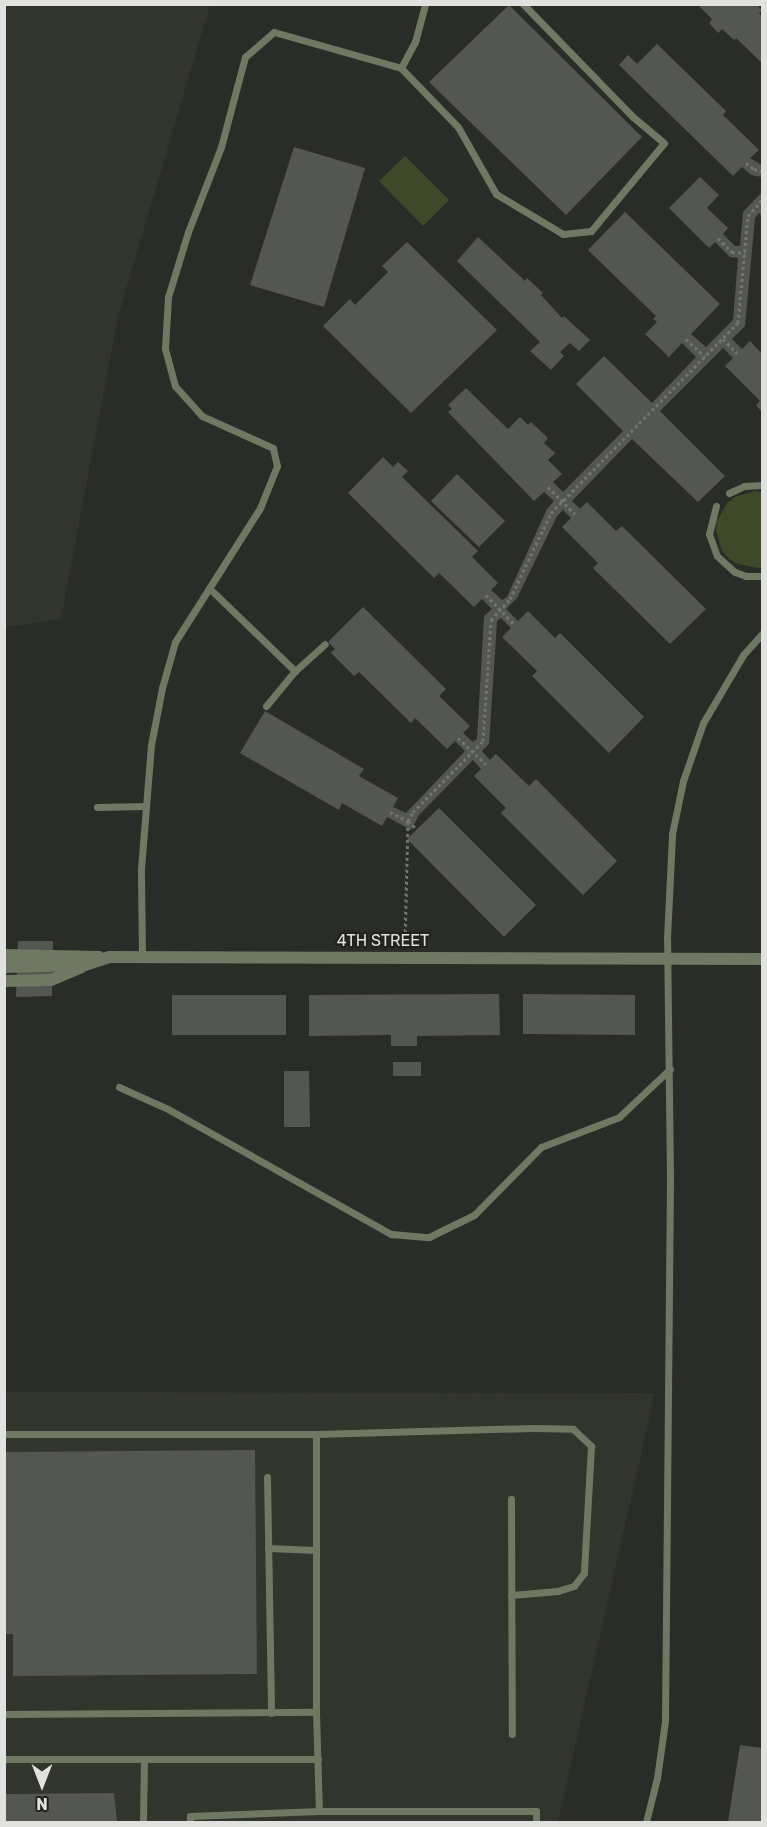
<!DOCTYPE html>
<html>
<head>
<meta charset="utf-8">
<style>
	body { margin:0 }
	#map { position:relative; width:767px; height:1827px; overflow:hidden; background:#2a2c27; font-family:Rubik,sans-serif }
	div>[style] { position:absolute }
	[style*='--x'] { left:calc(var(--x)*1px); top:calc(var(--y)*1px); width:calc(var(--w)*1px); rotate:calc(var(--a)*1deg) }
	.built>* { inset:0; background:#31352b }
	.green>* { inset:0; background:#3d4929 }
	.building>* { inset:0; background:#545651 }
	.path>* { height:3px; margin-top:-1.5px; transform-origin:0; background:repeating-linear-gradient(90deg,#727470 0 3px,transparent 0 6px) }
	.service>* { height:7px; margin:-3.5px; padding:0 3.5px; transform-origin:3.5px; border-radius:3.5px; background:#6f7863 }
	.tertiary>* { height:12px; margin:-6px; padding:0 6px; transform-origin:6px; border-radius:6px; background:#6f7863 }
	span { translate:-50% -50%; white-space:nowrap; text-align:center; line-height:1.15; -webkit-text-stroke:4.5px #20221e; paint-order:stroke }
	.street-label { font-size:16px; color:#e1e2e0 }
	.frame { position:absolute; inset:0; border:6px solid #e1e2e0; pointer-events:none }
	.north { position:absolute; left:12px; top:1755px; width:60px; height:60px; -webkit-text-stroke:4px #20221e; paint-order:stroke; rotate:180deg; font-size:16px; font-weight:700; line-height:24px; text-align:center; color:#e1e2e0 }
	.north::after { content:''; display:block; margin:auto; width:21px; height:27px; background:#e1e2e0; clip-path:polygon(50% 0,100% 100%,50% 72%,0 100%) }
</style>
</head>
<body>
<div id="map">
	<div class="built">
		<div style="clip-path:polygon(4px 5px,210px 5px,118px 317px,61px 619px,5px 627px)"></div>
		<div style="clip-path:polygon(5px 1392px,655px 1393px,558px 1822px,5px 1822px)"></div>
	</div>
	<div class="green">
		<div style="clip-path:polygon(405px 156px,449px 200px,423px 226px,379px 181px)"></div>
		<div style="clip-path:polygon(755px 491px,762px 492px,762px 567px,758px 568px,738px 564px,729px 559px,722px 551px,716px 531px,717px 521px,727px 503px,735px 497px)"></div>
	</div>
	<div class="building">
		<div style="clip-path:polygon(697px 4px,756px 4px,762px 10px,759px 13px,762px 17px,762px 63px,736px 38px,734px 40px,722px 29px,718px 33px,709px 23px,712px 19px)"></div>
		<div style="clip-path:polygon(509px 5px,642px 137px,566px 215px,429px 82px)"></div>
		<div style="clip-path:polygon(657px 44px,726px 111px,723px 115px,759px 150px,750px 158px,762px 165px,762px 177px,751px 175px,742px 167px,733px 176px,619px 65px,628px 55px,637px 64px)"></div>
		<div style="clip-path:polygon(294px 147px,365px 168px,324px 307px,250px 285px)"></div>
		<div style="clip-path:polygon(700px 177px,719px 195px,707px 208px,728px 228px,723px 234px,735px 246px,740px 246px,743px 212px,762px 192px,762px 217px,759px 213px,755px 218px,745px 326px,732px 339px,742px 349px,750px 341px,762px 354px,762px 412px,756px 405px,760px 401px,725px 366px,733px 358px,723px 348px,660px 411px,725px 476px,698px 502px,632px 439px,572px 501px,580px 509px,587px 502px,616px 531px,622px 526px,706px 609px,670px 644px,593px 568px,598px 563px,562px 527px,571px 518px,563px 510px,557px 516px,517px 598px,506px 609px,518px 621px,528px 611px,555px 638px,560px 633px,644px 717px,609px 753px,532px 676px,537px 671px,502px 637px,511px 628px,501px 618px,497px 621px,489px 744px,482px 751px,490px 760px,496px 754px,529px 786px,536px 779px,617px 861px,583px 895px,501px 813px,506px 808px,474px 776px,481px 769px,473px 760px,419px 815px,411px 830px,387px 817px,382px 826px,342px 803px,339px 810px,240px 753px,265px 711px,364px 769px,359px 776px,398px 798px,393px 807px,406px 813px,465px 751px,455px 741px,447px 749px,415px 718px,411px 723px,359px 672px,354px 676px,331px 653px,335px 649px,328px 642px,363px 607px,446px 689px,439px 696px,470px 726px,463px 733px,473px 742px,477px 739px,484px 616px,492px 609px,482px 599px,474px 607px,439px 573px,434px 578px,348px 493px,383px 457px,393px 467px,398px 462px,408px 471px,402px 477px,478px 551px,472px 557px,498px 583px,491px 590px,502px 600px,507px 597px,547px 509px,554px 501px,544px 492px,534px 501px,448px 412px,452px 409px,448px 405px,466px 388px,508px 429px,520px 417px,528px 425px,531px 422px,548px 438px,544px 443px,555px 453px,548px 460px,562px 474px,553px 482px,563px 492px,623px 431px,576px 384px,604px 356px,652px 403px,696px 357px,682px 343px,669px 357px,645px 334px,657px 322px,653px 319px,656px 316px,588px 250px,625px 212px,720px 304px,691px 334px,706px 347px,733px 320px,738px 258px,730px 257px,715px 242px,709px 248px,669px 208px)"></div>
		<div style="clip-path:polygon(478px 237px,525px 281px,527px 278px,543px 293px,541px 295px,562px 318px,564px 316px,590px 340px,579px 351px,570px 343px,560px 352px,564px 356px,551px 370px,530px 351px,540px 342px,457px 261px)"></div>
		<div style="clip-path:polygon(407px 242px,497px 330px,411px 413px,323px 326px,350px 299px,355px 305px,388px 272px,382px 266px)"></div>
		<div style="clip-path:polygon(457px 474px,505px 521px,479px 547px,431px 501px)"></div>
		<div style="clip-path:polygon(439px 808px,536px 905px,504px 937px,407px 839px)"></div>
		<div style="clip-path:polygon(18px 941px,53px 941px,52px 996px,16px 997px)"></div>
		<div style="clip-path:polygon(499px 994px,500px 1035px,417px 1036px,417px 1046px,391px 1046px,391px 1035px,309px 1036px,309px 995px)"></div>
		<div style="clip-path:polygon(523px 994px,635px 995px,635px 1035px,523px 1034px)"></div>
		<div style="clip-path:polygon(172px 995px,286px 995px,286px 1035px,172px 1035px)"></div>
		<div style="clip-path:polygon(393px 1062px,421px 1062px,421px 1076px,393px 1076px)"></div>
		<div style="clip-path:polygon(284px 1071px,309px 1071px,310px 1127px,284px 1127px)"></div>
		<div style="clip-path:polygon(255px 1450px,257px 1674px,13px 1676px,13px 1634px,4px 1634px,4px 1452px)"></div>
		<div style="clip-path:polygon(740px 1745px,762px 1748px,762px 1822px,728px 1822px)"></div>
		<div style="clip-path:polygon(114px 1793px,117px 1822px,4px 1822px,4px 1794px)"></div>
	</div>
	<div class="path">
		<div style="--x:746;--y:163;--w:10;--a:37"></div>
		<div style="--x:754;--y:169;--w:8;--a:14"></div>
		<div style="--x:718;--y:238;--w:20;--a:45"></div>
		<div style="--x:732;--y:252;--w:13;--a:4"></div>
		<div style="--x:686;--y:339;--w:26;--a:43"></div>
		<div style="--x:723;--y:339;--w:20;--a:45"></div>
		<div style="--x:548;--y:487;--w:38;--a:45"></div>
		<div style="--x:486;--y:595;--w:40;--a:46"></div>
		<div style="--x:458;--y:738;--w:38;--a:43"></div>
		<div style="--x:390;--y:812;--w:20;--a:27"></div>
		<div style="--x:408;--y:821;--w:12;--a:42"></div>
		<div style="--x:405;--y:944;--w:123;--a:-88.6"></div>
		<div style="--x:408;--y:821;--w:10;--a:-61"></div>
		<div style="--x:413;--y:812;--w:100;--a:-45.4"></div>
		<div style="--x:483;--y:741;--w:121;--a:-86.2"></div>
		<div style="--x:491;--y:620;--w:28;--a:-48"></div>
		<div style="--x:510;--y:599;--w:95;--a:-64.5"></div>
		<div style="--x:551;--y:513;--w:267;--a:-45.5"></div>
		<div style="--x:738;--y:323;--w:107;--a:-84.7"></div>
		<div style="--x:748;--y:216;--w:21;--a:-49"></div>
	</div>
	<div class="service">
		<div style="--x:401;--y:68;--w:82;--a:46"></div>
		<div style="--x:458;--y:127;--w:77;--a:60.4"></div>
		<div style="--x:496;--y:194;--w:78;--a:30.8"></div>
		<div style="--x:563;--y:234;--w:28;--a:-6"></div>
		<div style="--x:591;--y:231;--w:114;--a:-50.3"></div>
		<div style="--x:664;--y:143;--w:40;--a:-140"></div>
		<div style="--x:633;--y:117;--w:158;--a:-134.2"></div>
		<div style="--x:729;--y:493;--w:17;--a:-25"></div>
		<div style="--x:744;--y:486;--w:18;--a:-3"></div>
		<div style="--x:716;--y:506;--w:29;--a:104"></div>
		<div style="--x:709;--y:534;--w:23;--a:70"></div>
		<div style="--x:717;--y:556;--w:24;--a:42"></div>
		<div style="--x:735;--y:572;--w:12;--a:20"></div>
		<div style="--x:746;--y:576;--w:16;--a:0"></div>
		<div style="--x:209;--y:588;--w:120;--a:44"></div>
		<div style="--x:295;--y:671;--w:40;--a:-42"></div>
		<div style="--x:266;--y:706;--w:45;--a:-50.4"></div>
		<div style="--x:97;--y:807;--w:49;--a:-1.2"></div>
		<div style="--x:142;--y:957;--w:88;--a:-90.7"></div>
		<div style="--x:141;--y:869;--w:124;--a:-85.4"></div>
		<div style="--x:151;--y:745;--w:58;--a:-79.1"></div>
		<div style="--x:162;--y:688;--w:48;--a:-74.2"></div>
		<div style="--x:175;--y:642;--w:159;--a:-57.6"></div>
		<div style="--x:260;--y:508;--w:45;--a:-68"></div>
		<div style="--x:277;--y:466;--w:18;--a:-103"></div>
		<div style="--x:273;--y:448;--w:78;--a:-155.7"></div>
		<div style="--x:202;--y:416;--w:40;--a:-132"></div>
		<div style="--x:175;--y:386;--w:39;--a:-105"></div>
		<div style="--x:165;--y:348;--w:51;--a:-86.6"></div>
		<div style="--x:168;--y:297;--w:68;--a:-72.9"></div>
		<div style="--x:188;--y:232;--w:91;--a:-68.8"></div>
		<div style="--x:221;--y:147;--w:93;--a:-75.1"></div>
		<div style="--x:245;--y:57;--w:38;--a:-41"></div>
		<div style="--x:274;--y:32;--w:132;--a:15.8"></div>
		<div style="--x:401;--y:68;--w:30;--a:-62"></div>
		<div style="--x:415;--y:42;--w:39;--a:-75"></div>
		<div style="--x:119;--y:1087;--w:54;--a:24.2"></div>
		<div style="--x:168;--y:1109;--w:256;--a:29.3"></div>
		<div style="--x:391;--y:1234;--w:38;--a:5"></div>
		<div style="--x:429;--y:1237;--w:50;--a:-26.1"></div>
		<div style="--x:474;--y:1215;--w:95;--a:-45.4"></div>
		<div style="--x:541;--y:1147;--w:84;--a:-21"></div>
		<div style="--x:619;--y:1117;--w:70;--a:-43.3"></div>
		<div style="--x:4;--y:1434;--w:312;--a:0"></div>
		<div style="--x:316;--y:1434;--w:218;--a:-1.6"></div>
		<div style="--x:534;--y:1428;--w:39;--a:1"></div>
		<div style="--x:573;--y:1429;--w:25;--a:43"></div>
		<div style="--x:591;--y:1446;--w:127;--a:93.2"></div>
		<div style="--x:584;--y:1573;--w:16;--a:128"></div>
		<div style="--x:574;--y:1586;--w:17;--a:163"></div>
		<div style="--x:558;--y:1591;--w:47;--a:175.1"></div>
		<div style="--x:316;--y:1434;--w:278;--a:90"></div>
		<div style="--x:316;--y:1712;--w:99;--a:88.3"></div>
		<div style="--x:267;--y:1477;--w:236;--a:89"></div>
		<div style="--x:511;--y:1499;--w:235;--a:89.8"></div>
		<div style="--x:268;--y:1548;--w:47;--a:2.4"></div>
		<div style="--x:4;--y:1714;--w:312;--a:-0.4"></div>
		<div style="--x:4;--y:1759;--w:314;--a:0"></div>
		<div style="--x:143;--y:1822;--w:63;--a:-89.1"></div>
		<div style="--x:190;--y:1822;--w:6;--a:-90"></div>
		<div style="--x:190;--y:1816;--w:129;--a:-2.2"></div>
		<div style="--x:319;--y:1811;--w:217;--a:0"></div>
		<div style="--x:536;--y:1811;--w:11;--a:90"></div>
		<div style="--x:646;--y:1822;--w:45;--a:-76"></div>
		<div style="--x:657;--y:1778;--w:58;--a:-82"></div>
		<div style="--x:665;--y:1721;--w:543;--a:-89.47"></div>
		<div style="--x:670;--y:1178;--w:240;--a:-90.7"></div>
		<div style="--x:667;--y:938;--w:104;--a:-87.2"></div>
		<div style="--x:672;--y:834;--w:54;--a:-78.3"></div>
		<div style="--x:683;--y:781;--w:61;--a:-71"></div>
		<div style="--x:703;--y:723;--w:79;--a:-59.5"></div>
		<div style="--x:743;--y:655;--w:28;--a:-48"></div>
	</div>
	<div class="tertiary">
		<div style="--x:4;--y:955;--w:95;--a:1.2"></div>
		<div style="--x:4;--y:967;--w:81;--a:-1.4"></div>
		<div style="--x:85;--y:965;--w:25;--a:-18"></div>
		<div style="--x:109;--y:957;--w:653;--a:0.18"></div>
		<div style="--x:4;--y:981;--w:47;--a:-1.2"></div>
		<div style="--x:51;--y:980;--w:33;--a:-23"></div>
	</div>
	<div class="street-label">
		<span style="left:383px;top:941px">4TH STREET</span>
	</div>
	<div class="frame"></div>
	<div class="north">N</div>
</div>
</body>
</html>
